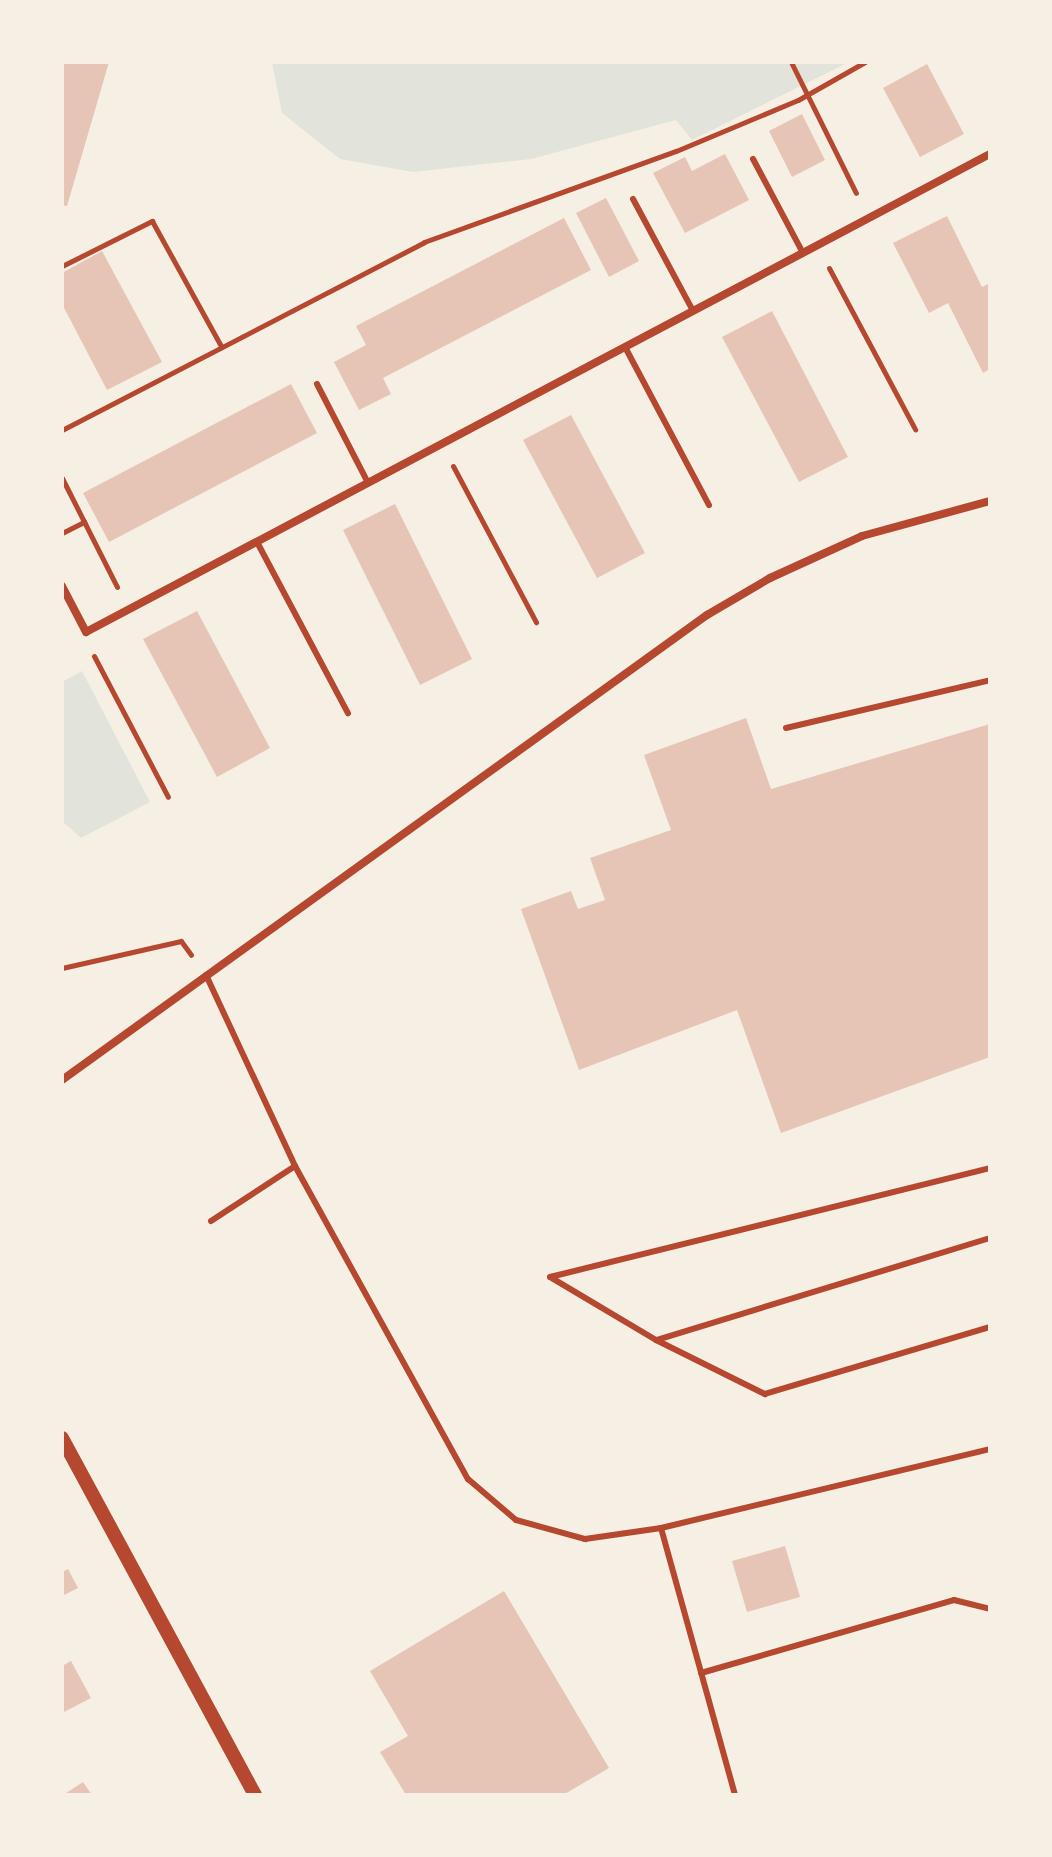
<!DOCTYPE html>
<html>
<head>
<meta charset="utf-8">
<style>
	body { margin:0 }
	#map { position:relative; width:1052px; height:1857px; overflow:hidden; background:#f6efe4; font-family:Karla,sans-serif }
	div>[style] { position:absolute }
	[style*='--x'] { left:calc(var(--x)*1px); top:calc(var(--y)*1px); width:calc(var(--w)*1px); rotate:calc(var(--a)*1deg) }
	.green>* { inset:0; background:#e2e4dc }
	.building>* { inset:0; background:#e6c5b7 }
	.path>* { height:5px; margin:-2.5px; padding:0 2.5px; transform-origin:2.5px; border-radius:2.5px; background:#b5482f }
	.service>* { height:6px; margin:-3px; padding:0 3px; transform-origin:3px; border-radius:3px; background:#b5482f }
	.minor>* { height:8px; margin:-4px; padding:0 4px; transform-origin:4px; border-radius:4px; background:#b5482f }
	.tertiary>* { height:14px; margin:-7px; padding:0 7px; transform-origin:7px; border-radius:7px; background:#b5482f }
	span { translate:-50% -50%; white-space:nowrap; text-align:center; line-height:1.15; -webkit-text-stroke:8px #f6efe4; paint-order:stroke }
	.frame { position:absolute; inset:0; border:64px solid #f6efe4; pointer-events:none }
</style>
</head>
<body>
<div id="map">
	<div class="green">
		<div style="clip-path:polygon(849px 62px,692px 140px,676px 120px,531px 159px,413px 172px,340px 159px,282px 113px,272px 63px)"></div>
		<div style="clip-path:polygon(82px 671px,150px 802px,81px 838px,62px 821px,62px 682px)"></div>
	</div>
	<div class="building">
		<div style="clip-path:polygon(62px 62px,109px 62px,67px 206px,62px 205px)"></div>
		<div style="clip-path:polygon(927px 64px,964px 134px,920px 157px,883px 88px)"></div>
		<div style="clip-path:polygon(802px 114px,825px 160px,792px 177px,769px 131px)"></div>
		<div style="clip-path:polygon(725px 154px,749px 200px,685px 233px,653px 173px,685px 157px,692px 171px)"></div>
		<div style="clip-path:polygon(606px 198px,639px 261px,609px 277px,576px 213px)"></div>
		<div style="clip-path:polygon(947px 216px,982px 287px,990px 283px,990px 369px,983px 373px,948px 303px,929px 313px,893px 243px)"></div>
		<div style="clip-path:polygon(564px 218px,591px 270px,383px 378px,391px 394px,359px 410px,334px 362px,366px 345px,356px 326px)"></div>
		<div style="clip-path:polygon(102px 251px,162px 362px,107px 390px,62px 304px,62px 273px)"></div>
		<div style="clip-path:polygon(772px 311px,848px 457px,799px 482px,722px 337px)"></div>
		<div style="clip-path:polygon(291px 384px,317px 433px,109px 542px,83px 493px)"></div>
		<div style="clip-path:polygon(571px 415px,645px 553px,597px 578px,523px 440px)"></div>
		<div style="clip-path:polygon(395px 504px,472px 659px,420px 685px,343px 530px)"></div>
		<div style="clip-path:polygon(197px 611px,270px 748px,217px 777px,143px 639px)"></div>
		<div style="clip-path:polygon(746px 718px,771px 789px,990px 724px,990px 1057px,781px 1133px,737px 1010px,579px 1070px,521px 909px,571px 891px,578px 909px,605px 900px,590px 858px,671px 830px,644px 755px)"></div>
		<div style="clip-path:polygon(785px 1546px,800px 1597px,747px 1612px,732px 1561px)"></div>
		<div style="clip-path:polygon(68px 1569px,78px 1588px,62px 1596px,62px 1572px)"></div>
		<div style="clip-path:polygon(504px 1591px,609px 1768px,563px 1795px,406px 1795px,380px 1752px,408px 1736px,370px 1671px)"></div>
		<div style="clip-path:polygon(71px 1661px,91px 1698px,62px 1713px,62px 1666px)"></div>
		<div style="clip-path:polygon(83px 1782px,92px 1795px,63px 1795px)"></div>
	</div>
	<div class="path">
		<div style="--x:791;--y:62;--w:146;--a:63.6"></div>
		<div style="--x:62;--y:266;--w:101;--a:-26.6"></div>
		<div style="--x:152;--y:221;--w:143;--a:61.1"></div>
		<div style="--x:829;--y:268;--w:183;--a:61.9"></div>
		<div style="--x:62;--y:430;--w:408;--a:-27.4"></div>
		<div style="--x:424;--y:242;--w:268;--a:-19.9"></div>
		<div style="--x:676;--y:151;--w:132;--a:-22.7"></div>
		<div style="--x:798;--y:100;--w:77;--a:-29.6"></div>
		<div style="--x:453;--y:466;--w:177;--a:62"></div>
		<div style="--x:62;--y:478;--w:122;--a:63.2"></div>
		<div style="--x:62;--y:533;--w:25;--a:-27"></div>
		<div style="--x:94;--y:656;--w:159;--a:62.3"></div>
		<div style="--x:62;--y:968;--w:122;--a:-12.8"></div>
		<div style="--x:181;--y:941;--w:17;--a:54"></div>
	</div>
	<div class="service">
		<div style="--x:753;--y:159;--w:106;--a:62"></div>
		<div style="--x:633;--y:199;--w:127;--a:61.8"></div>
		<div style="--x:625;--y:347;--w:179;--a:62"></div>
		<div style="--x:317;--y:384;--w:111;--a:62.7"></div>
		<div style="--x:257;--y:542;--w:194;--a:62"></div>
		<div style="--x:786;--y:728;--w:210;--a:-13.2"></div>
		<div style="--x:206;--y:975;--w:211;--a:65"></div>
		<div style="--x:295;--y:1166;--w:358;--a:61.1"></div>
		<div style="--x:468;--y:1479;--w:63;--a:40.5"></div>
		<div style="--x:516;--y:1520;--w:72;--a:15.4"></div>
		<div style="--x:585;--y:1539;--w:77;--a:-8.2"></div>
		<div style="--x:661;--y:1528;--w:338;--a:-13.5"></div>
		<div style="--x:211;--y:1221;--w:100;--a:-33.2"></div>
		<div style="--x:990;--y:1238;--w:349;--a:163"></div>
		<div style="--x:656;--y:1340;--w:122;--a:26.4"></div>
		<div style="--x:765;--y:1394;--w:235;--a:-16.6"></div>
		<div style="--x:656;--y:1340;--w:123;--a:-149.3"></div>
		<div style="--x:550;--y:1277;--w:453;--a:-13.9"></div>
		<div style="--x:661;--y:1528;--w:277;--a:74.5"></div>
		<div style="--x:701;--y:1673;--w:263;--a:-16.1"></div>
		<div style="--x:954;--y:1600;--w:37;--a:14"></div>
	</div>
	<div class="minor">
		<div style="--x:62;--y:586;--w:52;--a:62.4"></div>
		<div style="--x:86;--y:632;--w:1023;--a:-27.87"></div>
		<div style="--x:62;--y:1080;--w:795;--a:-35.79"></div>
		<div style="--x:707;--y:615;--w:73;--a:-30.4"></div>
		<div style="--x:770;--y:578;--w:101;--a:-24.5"></div>
		<div style="--x:862;--y:536;--w:133;--a:-15.3"></div>
	</div>
	<div class="tertiary">
		<div style="--x:62;--y:1438;--w:406;--a:61.6"></div>
	</div>
	<div class="frame"></div>
</div>
</body>
</html>
